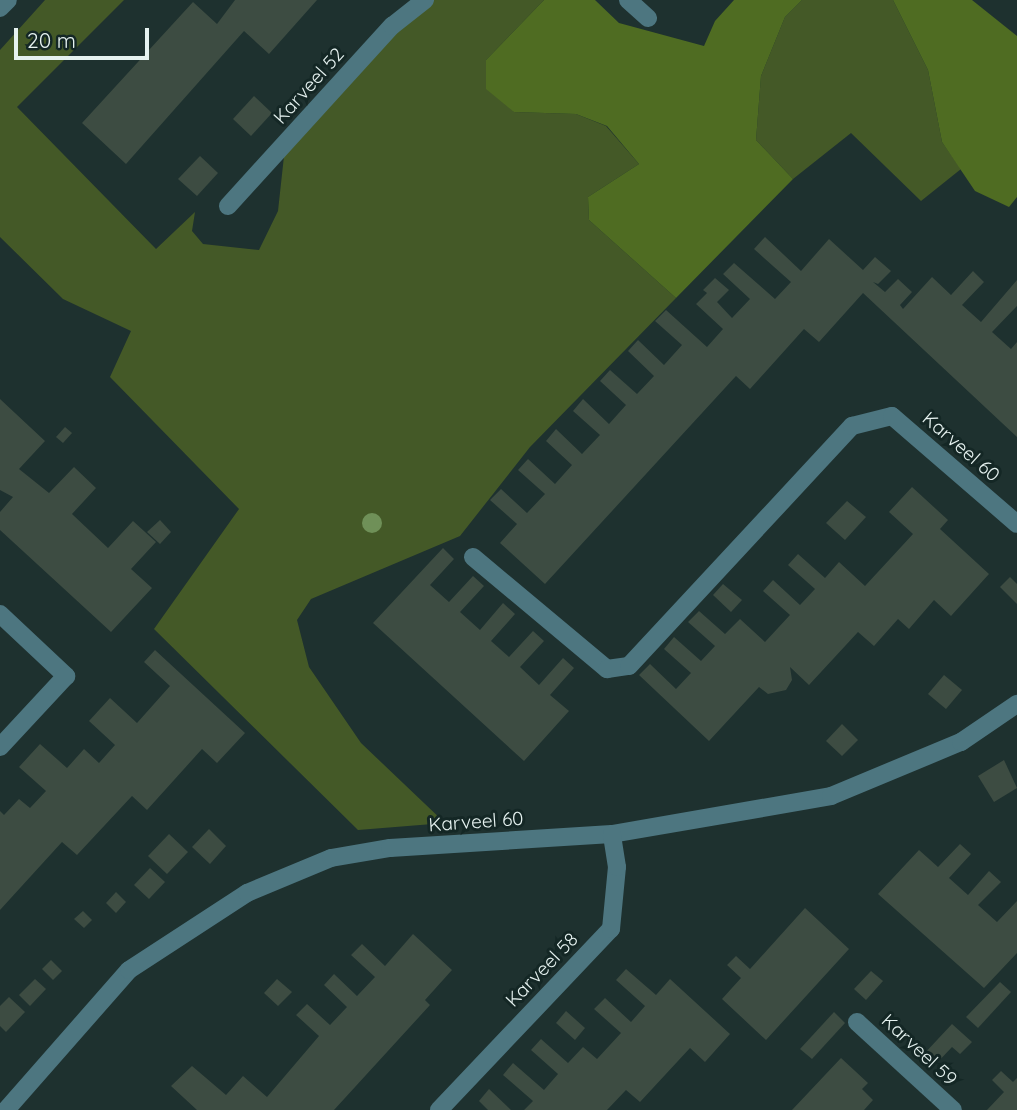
<!DOCTYPE html>
<html>
<head>
<meta charset="utf-8">
<style>
	body { margin:0 }
	#map { position:relative; width:1017px; height:1110px; overflow:hidden; background:#1e312f; font-family:Quicksand,sans-serif }
	div>[style] { position:absolute }
	[style*='--x'] { left:calc(var(--x)*1px); top:calc(var(--y)*1px); width:calc(var(--w)*1px); rotate:calc(var(--a)*1deg) }
	.green>* { inset:0; background:#445927 }
	.forest>* { inset:0; background:#4f6c22 }
	.building>* { inset:0; background:#3d4c42 }
	.minor>* { height:18px; margin:-9px; padding:0 9px; transform-origin:9px; border-radius:9px; background:#4d7680 }
	.trees>* { width:20px; height:20px; margin:-10px; border-radius:50%; background:#6f9058 }
	span { translate:-50% -50%; white-space:nowrap; text-align:center; line-height:1.15; -webkit-text-stroke:6px #142725; paint-order:stroke }
	.street-label { font-size:19px; color:#e6f2f0 }
	.scale { position:absolute; left:14px; top:28px; width:135px; height:32px; box-sizing:border-box; border:4px solid #e6f2f0; border-top:0; padding-left:9px; font-size:21px; line-height:24px; white-space:nowrap; color:#e6f2f0; -webkit-text-stroke:5px #142725; paint-order:stroke }
</style>
</head>
<body>
<div id="map">
	<div class="green">
		<div style="clip-path:polygon(45px 0,124px 0,17px 107px,156px 249px,195px 212px,192px 231px,203px 244px,259px 250px,278px 211px,284px 156px,426px 0,544px 0,486px 60px,514px 112px,576px 114px,606px 126px,639px 164px,588px 197px,589px 220px,676px 298px,530px 447px,460px 536px,311px 599px,297px 620px,309px 667px,361px 743px,445px 823px,358px 830px,154px 629px,239px 509px,110px 377px,131px 331px,63px 299px,0 237px,0 50px)"></div>
		<div style="clip-path:polygon(802px 0,893px 0,928px 70px,942px 142px,961px 169px,921px 201px,851px 133px,793px 179px,756px 140px,761px 76px,785px 17px)"></div>
	</div>
	<div class="forest">
		<div style="clip-path:polygon(544px 0,595px 0,619px 23px,704px 46px,715px 21px,734px 0,802px 0,785px 17px,761px 76px,756px 140px,793px 179px,676px 298px,589px 220px,588px 197px,639px 164px,607px 126px,576px 114px,514px 112px,486px 89px,486px 60px)"></div>
		<div style="clip-path:polygon(893px 0,972px 0,1017px 36px,1017px 197px,1009px 207px,975px 191px,942px 142px,928px 70px)"></div>
	</div>
	<div class="building">
		<div style="clip-path:polygon(235px 0,317px 0,269px 54px,244px 31px,126px 164px,82px 123px,193px 2px,217px 24px)"></div>
		<div style="clip-path:polygon(254px 96px,272px 113px,251px 136px,233px 119px)"></div>
		<div style="clip-path:polygon(200px 156px,218px 173px,197px 196px,178px 179px)"></div>
		<div style="clip-path:polygon(765px 237px,801px 271px,829px 239px,863px 270px,875px 257px,891px 271px,878px 284px,873px 282px,885px 292px,898px 279px,912px 292px,900px 305px,903px 309px,932px 277px,951px 295px,973px 271px,984px 282px,962px 305px,981px 322px,1017px 280px,1017px 306px,992px 332px,1011px 349px,1017px 342px,1017px 437px,863px 293px,819px 342px,804px 329px,750px 389px,736px 376px,545px 584px,500px 543px,517px 524px,490px 500px,501px 489px,527px 513px,545px 494px,518px 470px,528px 459px,555px 484px,572px 465px,546px 441px,556px 429px,582px 454px,600px 435px,573px 411px,583px 399px,609px 424px,626px 405px,600px 381px,610px 370px,637px 394px,654px 376px,628px 351px,638px 340px,664px 365px,682px 345px,655px 321px,666px 310px,707px 347px,723px 329px,696px 304px,707px 293px,703px 290px,715px 278px,729px 290px,717px 302px,732px 318px,750px 299px,723px 274px,734px 263px,775px 299px,791px 282px,754px 249px)"></div>
		<div style="clip-path:polygon(0 399px,45px 441px,19px 469px,49px 493px,74px 467px,96px 488px,72px 514px,108px 548px,133px 521px,156px 542px,131px 569px,152px 588px,111px 632px,0 530px,0 512px,13px 497px,0 490px)"></div>
		<div style="clip-path:polygon(65px 427px,72px 433px,63px 443px,56px 437px)"></div>
		<div style="clip-path:polygon(912px 487px,948px 520px,940px 529px,989px 574px,951px 616px,934px 600px,909px 629px,898px 619px,874px 646px,858px 632px,809px 685px,790px 667px,792px 680px,786px 690px,768px 694px,759px 687px,709px 741px,639px 675px,650px 664px,676px 689px,691px 673px,664px 649px,674px 637px,701px 661px,715px 646px,688px 622px,699px 611px,725px 634px,740px 619px,765px 642px,790px 615px,763px 591px,773px 580px,800px 605px,815px 589px,788px 565px,798px 554px,825px 578px,839px 562px,865px 586px,913px 534px,889px 512px)"></div>
		<div style="clip-path:polygon(847px 501px,866px 517px,845px 540px,826px 523px)"></div>
		<div style="clip-path:polygon(160px 520px,171px 532px,160px 544px,147px 532px)"></div>
		<div style="clip-path:polygon(443px 548px,454px 559px,430px 585px,449px 602px,473px 576px,484px 586px,460px 612px,480px 630px,503px 603px,515px 614px,491px 641px,509px 657px,533px 631px,544px 641px,520px 667px,539px 685px,563px 658px,574px 668px,550px 695px,569px 711px,524px 761px,373px 623px)"></div>
		<div style="clip-path:polygon(1010px 577px,1017px 584px,1017px 604px,1000px 587px)"></div>
		<div style="clip-path:polygon(723px 584px,742px 600px,731px 612px,713px 595px)"></div>
		<div style="clip-path:polygon(155px 650px,245px 733px,217px 763px,202px 749px,147px 810px,132px 796px,77px 855px,62px 842px,0 910px,0 811px,4px 815px,19px 799px,30px 808px,46px 791px,19px 767px,40px 744px,67px 768px,84px 749px,99px 763px,115px 745px,89px 721px,110px 698px,137px 723px,170px 686px,144px 662px)"></div>
		<div style="clip-path:polygon(944px 675px,962px 690px,946px 709px,928px 694px)"></div>
		<div style="clip-path:polygon(842px 724px,858px 740px,842px 756px,826px 741px)"></div>
		<div style="clip-path:polygon(1004px 760px,1017px 788px,994px 802px,978px 776px)"></div>
		<div style="clip-path:polygon(209px 829px,226px 846px,210px 864px,192px 847px)"></div>
		<div style="clip-path:polygon(169px 834px,188px 852px,167px 874px,148px 856px)"></div>
		<div style="clip-path:polygon(960px 844px,971px 854px,949px 878px,968px 895px,989px 871px,1001px 882px,978px 905px,997px 922px,1017px 901px,1017px 953px,984px 988px,878px 894px,919px 850px,938px 867px)"></div>
		<div style="clip-path:polygon(150px 868px,165px 882px,149px 899px,134px 885px)"></div>
		<div style="clip-path:polygon(116px 892px,126px 902px,116px 913px,106px 903px)"></div>
		<div style="clip-path:polygon(805px 908px,849px 949px,766px 1040px,722px 999px,741px 978px,727px 965px,736px 956px,750px 969px)"></div>
		<div style="clip-path:polygon(83px 911px,92px 920px,84px 928px,74px 919px)"></div>
		<div style="clip-path:polygon(413px 934px,452px 970px,425px 1000px,430px 1005px,334px 1110px,197px 1110px,171px 1086px,192px 1066px,226px 1095px,243px 1076px,267px 1097px,319px 1036px,296px 1015px,307px 1004px,330px 1025px,347px 1007px,324px 985px,334px 974px,357px 996px,375px 977px,351px 955px,362px 944px,385px 966px)"></div>
		<div style="clip-path:polygon(51px 960px,62px 971px,53px 980px,42px 969px)"></div>
		<div style="clip-path:polygon(626px 969px,656px 995px,670px 979px,730px 1034px,705px 1062px,690px 1048px,640px 1102px,626px 1090px,607px 1110px,524px 1110px,533px 1101px,503px 1075px,513px 1063px,544px 1090px,558px 1074px,531px 1050px,541px 1039px,568px 1063px,583px 1047px,597px 1059px,621px 1033px,594px 1009px,605px 998px,631px 1022px,645px 1006px,616px 980px)"></div>
		<div style="clip-path:polygon(871px 971px,883px 981px,866px 1000px,854px 989px)"></div>
		<div style="clip-path:polygon(35px 979px,46px 989px,30px 1006px,19px 995px)"></div>
		<div style="clip-path:polygon(277px 979px,292px 992px,278px 1006px,264px 993px)"></div>
		<div style="clip-path:polygon(1000px 982px,1011px 992px,978px 1028px,966px 1017px)"></div>
		<div style="clip-path:polygon(9px 997px,25px 1012px,6px 1032px,0 1026px,0 1006px)"></div>
		<div style="clip-path:polygon(566px 1011px,585px 1028px,575px 1040px,556px 1023px)"></div>
		<div style="clip-path:polygon(834px 1012px,845px 1023px,812px 1059px,800px 1049px)"></div>
		<div style="clip-path:polygon(952px 1024px,972px 1042px,960px 1054px,952px 1047px,935px 1065px,923px 1055px)"></div>
		<div style="clip-path:polygon(841px 1058px,868px 1083px,862px 1089px,873px 1100px,864px 1110px,792px 1110px)"></div>
		<div style="clip-path:polygon(1001px 1071px,1013px 1082px,1017px 1078px,1017px 1110px,987px 1110px,1004px 1092px,992px 1080px)"></div>
		<div style="clip-path:polygon(489px 1089px,511px 1110px,488px 1110px,479px 1101px)"></div>
	</div>
	<div class="minor">
		<div style="--x:628;--y:0;--w:27;--a:42"></div>
		<div style="--x:0;--y:8;--w:11;--a:-45"></div>
		<div style="--x:228;--y:206;--w:244;--a:-47.7"></div>
		<div style="--x:392;--y:26;--w:42;--a:-38.2"></div>
		<div style="--x:473;--y:557;--w:175;--a:39.9"></div>
		<div style="--x:607;--y:669;--w:22;--a:-8"></div>
		<div style="--x:629;--y:666;--w:328;--a:-47.1"></div>
		<div style="--x:852;--y:426;--w:41;--a:-14"></div>
		<div style="--x:892;--y:416;--w:165;--a:40.8"></div>
		<div style="--x:0;--y:614;--w:91;--a:43.2"></div>
		<div style="--x:66;--y:676;--w:97;--a:132.9"></div>
		<div style="--x:857;--y:1022;--w:130;--a:42.5"></div>
		<div style="--x:6;--y:1110;--w:186;--a:-48.7"></div>
		<div style="--x:129;--y:970;--w:141;--a:-33.1"></div>
		<div style="--x:247;--y:893;--w:91;--a:-22.6"></div>
		<div style="--x:331;--y:858;--w:60;--a:-9.6"></div>
		<div style="--x:390;--y:848;--w:222;--a:-3.6"></div>
		<div style="--x:612;--y:834;--w:222;--a:-9.8"></div>
		<div style="--x:831;--y:796;--w:141;--a:-22.6"></div>
		<div style="--x:961;--y:742;--w:68;--a:-34.2"></div>
		<div style="--x:439;--y:1110;--w:250;--a:-46.5"></div>
		<div style="--x:611;--y:929;--w:62;--a:-84.5"></div>
		<div style="--x:617;--y:867;--w:33;--a:-99"></div>
	</div>
	<div class="trees">
		<div style="left:372px;top:523px"></div>
	</div>
	<div class="street-label">
		<span style="left:309px;top:86px;rotate:-48deg">Karveel 52</span>
		<span style="left:961px;top:447px;rotate:41deg">Karveel 60</span>
		<span style="left:476px;top:822px;rotate:-4deg">Karveel 60</span>
		<span style="left:542px;top:970px;rotate:-46deg">Karveel 58</span>
		<span style="left:919px;top:1050px;rotate:43deg">Karveel 59</span>
	</div>
	<div class="scale">20 m</div>
</div>
</body>
</html>
